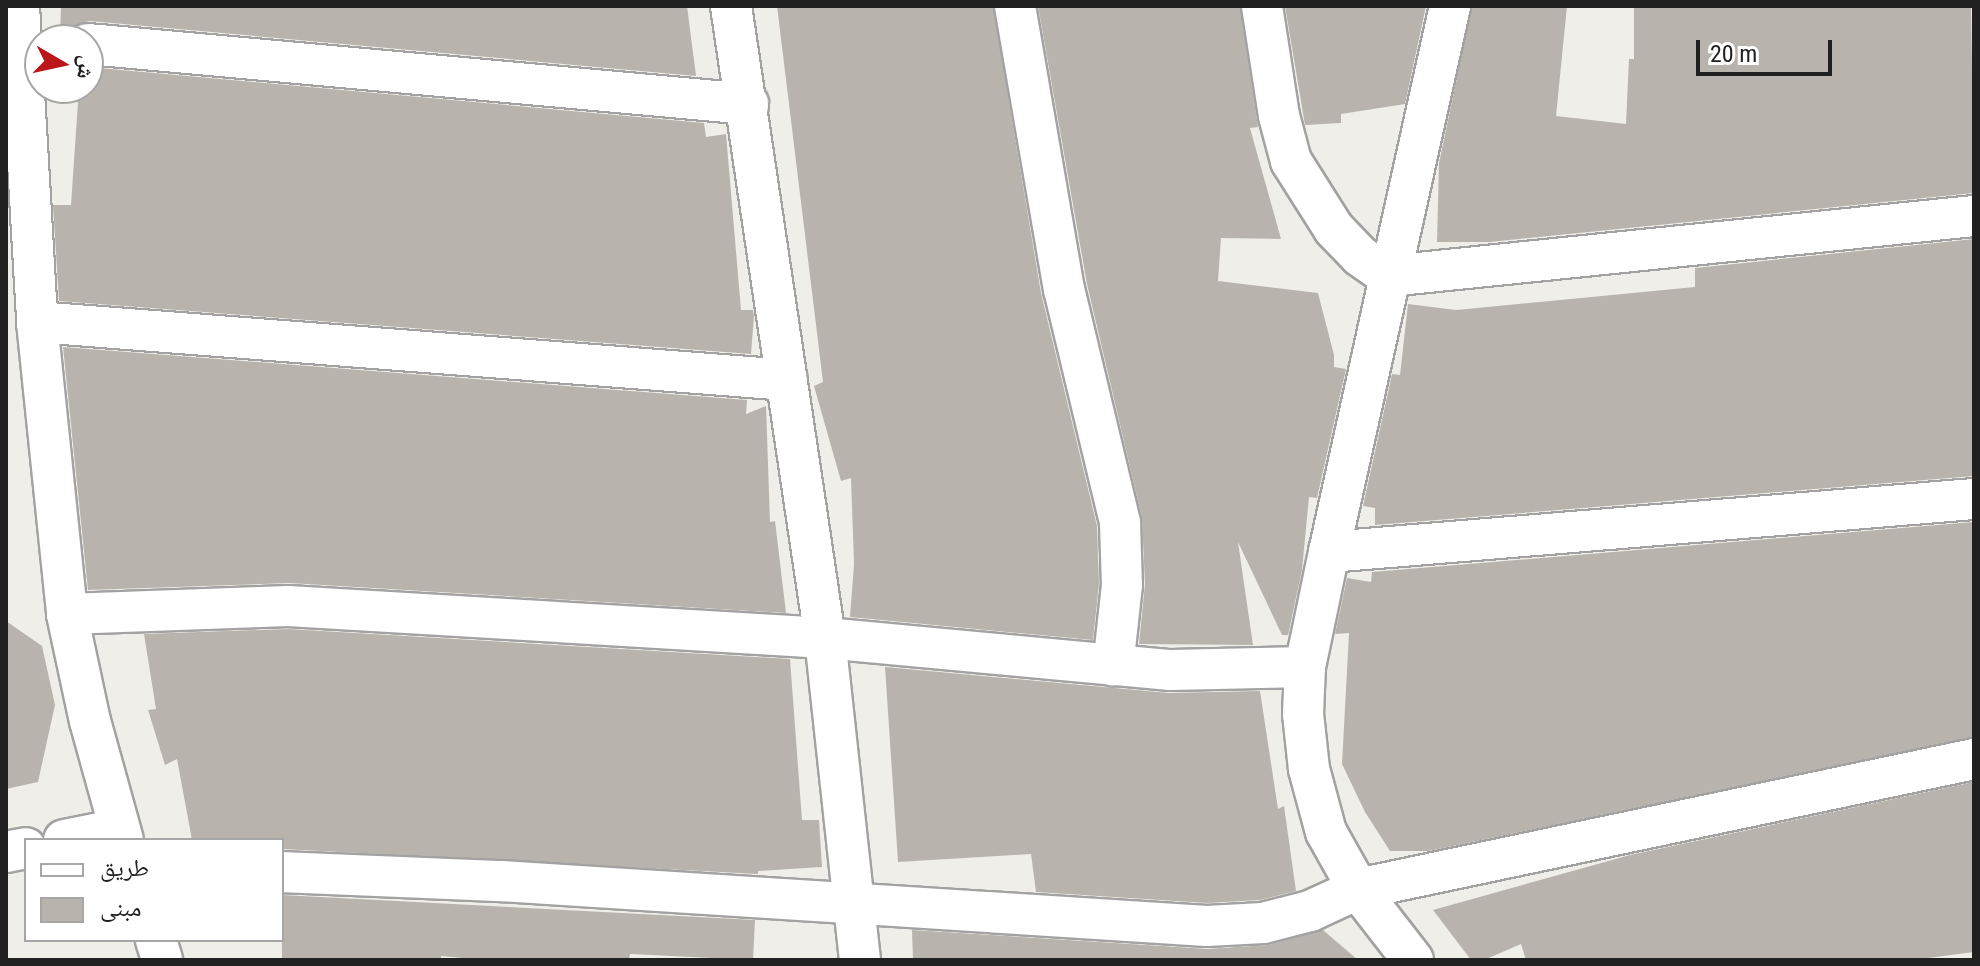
<!DOCTYPE html>
<html>
<head>
<meta charset="utf-8">
<style>
	body { margin:0 }
	#map { position:relative; width:1980px; height:966px; overflow:hidden; background:#f0eee9; font-family:"Roboto Condensed","Noto Naskh Arabic",sans-serif }
	div>[style] { position:absolute }
	[style*='--x'] { left:calc(var(--x)*1px); top:calc(var(--y)*1px); width:calc(var(--w)*1px); rotate:calc(var(--a)*1deg) }
	.building>* { inset:0; background:#b9b3ae }
	.roads { filter:drop-shadow(2px 0 #a2a2a2) drop-shadow(-2px 0 #a2a2a2) drop-shadow(0 2px #a2a2a2) drop-shadow(0 -2px #a2a2a2) }
	.minor>* { height:40px; margin:-20px; padding:0 20px; transform-origin:20px; border-radius:20px; background:#fff }
	span { translate:-50% -50%; white-space:nowrap; text-align:center; line-height:1.15; -webkit-text-stroke:6px #fff; paint-order:stroke }
	.frame { position:absolute; inset:0; border:8px solid #212121; pointer-events:none }
	.legend { position:absolute; left:24px; top:838px; width:260px; height:104px; box-sizing:border-box; background:#fff; border:2px solid #a6a6a6; margin:0; padding:10px 14px; list-style:none; font-size:24px; color:#212121 }
	.legend li { display:flex; align-items:center; gap:16px; height:40px }
	.legend b { width:40px; border:2px solid #a6a6a6 }
	.north { position:absolute; left:24px; top:24px; width:80px; height:80px; box-sizing:border-box; background:#fff; border:2px solid #a6a6a6; border-radius:50%; rotate:99deg; font-size:22px; font-weight:700; line-height:32px; text-align:center; color:#212121 }
	.north::after { content:''; display:block; margin:auto; width:28px; height:36px; background:#bb1619; clip-path:polygon(50% 0,100% 100%,50% 72%,0 100%) }
	.scale { position:absolute; left:1696px; top:40px; width:136px; height:36px; box-sizing:border-box; border:4px solid #212121; border-top:0; padding-left:10px; font-size:24px; line-height:28px; white-space:nowrap; color:#212121; -webkit-text-stroke:6px #fff; paint-order:stroke }
</style>
</head>
<body>
<div id="map">
	<div class="building">
		<div style="clip-path:polygon(61px 6px,687px 6px,696px 76px,90px 21px,78px 24px,66px 40px,60px 40px)"></div>
		<div style="clip-path:polygon(777px 6px,993px 6px,1041px 293px,1097px 526px,1099px 584px,1093px 640px,850px 617px,854px 564px,851px 478px,841px 481px,814px 386px,823px 382px)"></div>
		<div style="clip-path:polygon(1038px 6px,1240px 6px,1258px 127px,1250px 128px,1281px 239px,1221px 238px,1218px 281px,1318px 293px,1334px 355px,1334px 367px,1346px 369px,1317px 498px,1309px 497px,1302px 570px,1288px 635px,1282px 635px,1238px 542px,1253px 645px,1139px 644px,1145px 584px,1142px 518px,1087px 284px)"></div>
		<div style="clip-path:polygon(1285px 6px,1426px 6px,1405px 104px,1341px 114px,1341px 123px,1305px 125px)"></div>
		<div style="clip-path:polygon(1472px 6px,1567px 6px,1556px 116px,1626px 124px,1629px 59px,1634px 59px,1634px 6px,1971px 6px,1974px 193px,1490px 242px,1437px 242px,1439px 163px)"></div>
		<div style="clip-path:polygon(88px 67px,704px 123px,706px 137px,726px 134px,741px 310px,753px 310px,754px 316px,751px 354px,59px 301px,53px 205px,71px 205px,78px 102px,57px 101px,58px 88px,88px 88px)"></div>
		<div style="clip-path:polygon(1974px 239px,1974px 476px,1375px 525px,1375px 508px,1363px 506px,1392px 374px,1400px 375px,1408px 304px,1456px 310px,1695px 287px,1695px 268px)"></div>
		<div style="clip-path:polygon(63px 347px,747px 400px,746px 414px,766px 406px,770px 522px,775px 521px,786px 613px,289px 583px,88px 590px)"></div>
		<div style="clip-path:polygon(1974px 522px,1974px 737px,1429px 851px,1390px 851px,1365px 812px,1342px 764px,1349px 633px,1335px 634px,1347px 578px,1371px 582px,1372px 572px)"></div>
		<div style="clip-path:polygon(6px 621px,42px 646px,55px 705px,38px 782px,6px 789px)"></div>
		<div style="clip-path:polygon(288px 629px,790px 659px,802px 820px,819px 820px,822px 867px,758px 871px,758px 874px,282px 849px,282px 840px,192px 840px,177px 759px,165px 765px,148px 710px,156px 709px,144px 634px)"></div>
		<div style="clip-path:polygon(885px 667px,1169px 693px,1260px 691px,1278px 809px,1284px 806px,1296px 891px,1260px 900px,1207px 903px,1036px 892px,1031px 854px,898px 862px)"></div>
		<div style="clip-path:polygon(1974px 782px,1974px 952px,1913px 960px,1526px 960px,1521px 944px,1484px 960px,1471px 960px,1433px 910px,1630px 855px)"></div>
		<div style="clip-path:polygon(282px 895px,755px 920px,753px 960px,630px 954px,629px 960px,484px 960px,441px 956px,441px 960px,282px 960px)"></div>
		<div style="clip-path:polygon(912px 930px,1208px 949px,1268px 945px,1323px 930px,1358px 960px,913px 960px)"></div>
	</div>
	<div class="roads">
		<div class="minor">
			<div style="--x:19;--y:6;--w:317;--a:86.7"></div>
			<div style="--x:37;--y:322;--w:294;--a:84.1"></div>
			<div style="--x:67;--y:614;--w:109;--a:77.9"></div>
			<div style="--x:90;--y:721;--w:123;--a:74.5"></div>
			<div style="--x:731;--y:6;--w:639;--a:81.54"></div>
			<div style="--x:825;--y:638;--w:324;--a:83.8"></div>
			<div style="--x:1015;--y:6;--w:287;--a:80.2"></div>
			<div style="--x:1064;--y:289;--w:241;--a:76.5"></div>
			<div style="--x:1120;--y:523;--w:62;--a:88.2"></div>
			<div style="--x:1122;--y:585;--w:81;--a:96.3"></div>
			<div style="--x:1262;--y:6;--w:111;--a:81.2"></div>
			<div style="--x:1279;--y:116;--w:47;--a:75.1"></div>
			<div style="--x:1291;--y:161;--w:80;--a:57.7"></div>
			<div style="--x:1334;--y:229;--w:37;--a:46"></div>
			<div style="--x:1360;--y:256;--w:35;--a:35"></div>
			<div style="--x:1389;--y:276;--w:588;--a:-5.86"></div>
			<div style="--x:88;--y:44;--w:663;--a:5.19"></div>
			<div style="--x:37;--y:322;--w:752;--a:4.42"></div>
			<div style="--x:1329;--y:552;--w:647;--a:-4.7"></div>
			<div style="--x:67;--y:614;--w:221;--a:-2.1"></div>
			<div style="--x:288;--y:606;--w:538;--a:3.41"></div>
			<div style="--x:825;--y:638;--w:347;--a:5.3"></div>
			<div style="--x:1171;--y:670;--w:134;--a:-1.3"></div>
			<div style="--x:64;--y:840;--w:56;--a:-11.3"></div>
			<div style="--x:6;--y:852;--w:20;--a:-11"></div>
			<div style="--x:282;--y:872;--w:219;--a:2.4"></div>
			<div style="--x:501;--y:881;--w:707;--a:3.65"></div>
			<div style="--x:1207;--y:926;--w:56;--a:-3.1"></div>
			<div style="--x:1263;--y:923;--w:49;--a:-14.3"></div>
			<div style="--x:1310;--y:911;--w:53;--a:-24.6"></div>
			<div style="--x:1358;--y:889;--w:630;--a:-11.92"></div>
			<div style="--x:156;--y:940;--w:21;--a:73"></div>
			<div style="--x:1413;--y:960;--w:90;--a:-127.8"></div>
			<div style="--x:1358;--y:889;--w:65;--a:-119.3"></div>
			<div style="--x:1326;--y:832;--w:65;--a:-105.1"></div>
			<div style="--x:1309;--y:769;--w:55;--a:-96.2"></div>
			<div style="--x:1303;--y:714;--w:47;--a:-87.6"></div>
			<div style="--x:1305;--y:667;--w:117;--a:-78.2"></div>
			<div style="--x:1329;--y:552;--w:559;--a:-77.5"></div>
		</div>
	</div>
	<div class="frame"></div>
	<ul class="legend">
	<li><b style="height:10px;background:#fff"></b>طريق</li>
	<li><b style="height:22px;background:#b9b3ae"></b>مبنى</li>
	</ul>
	<div class="north">ش</div>
	<div class="scale">20 m</div>
</div>
</body>
</html>
